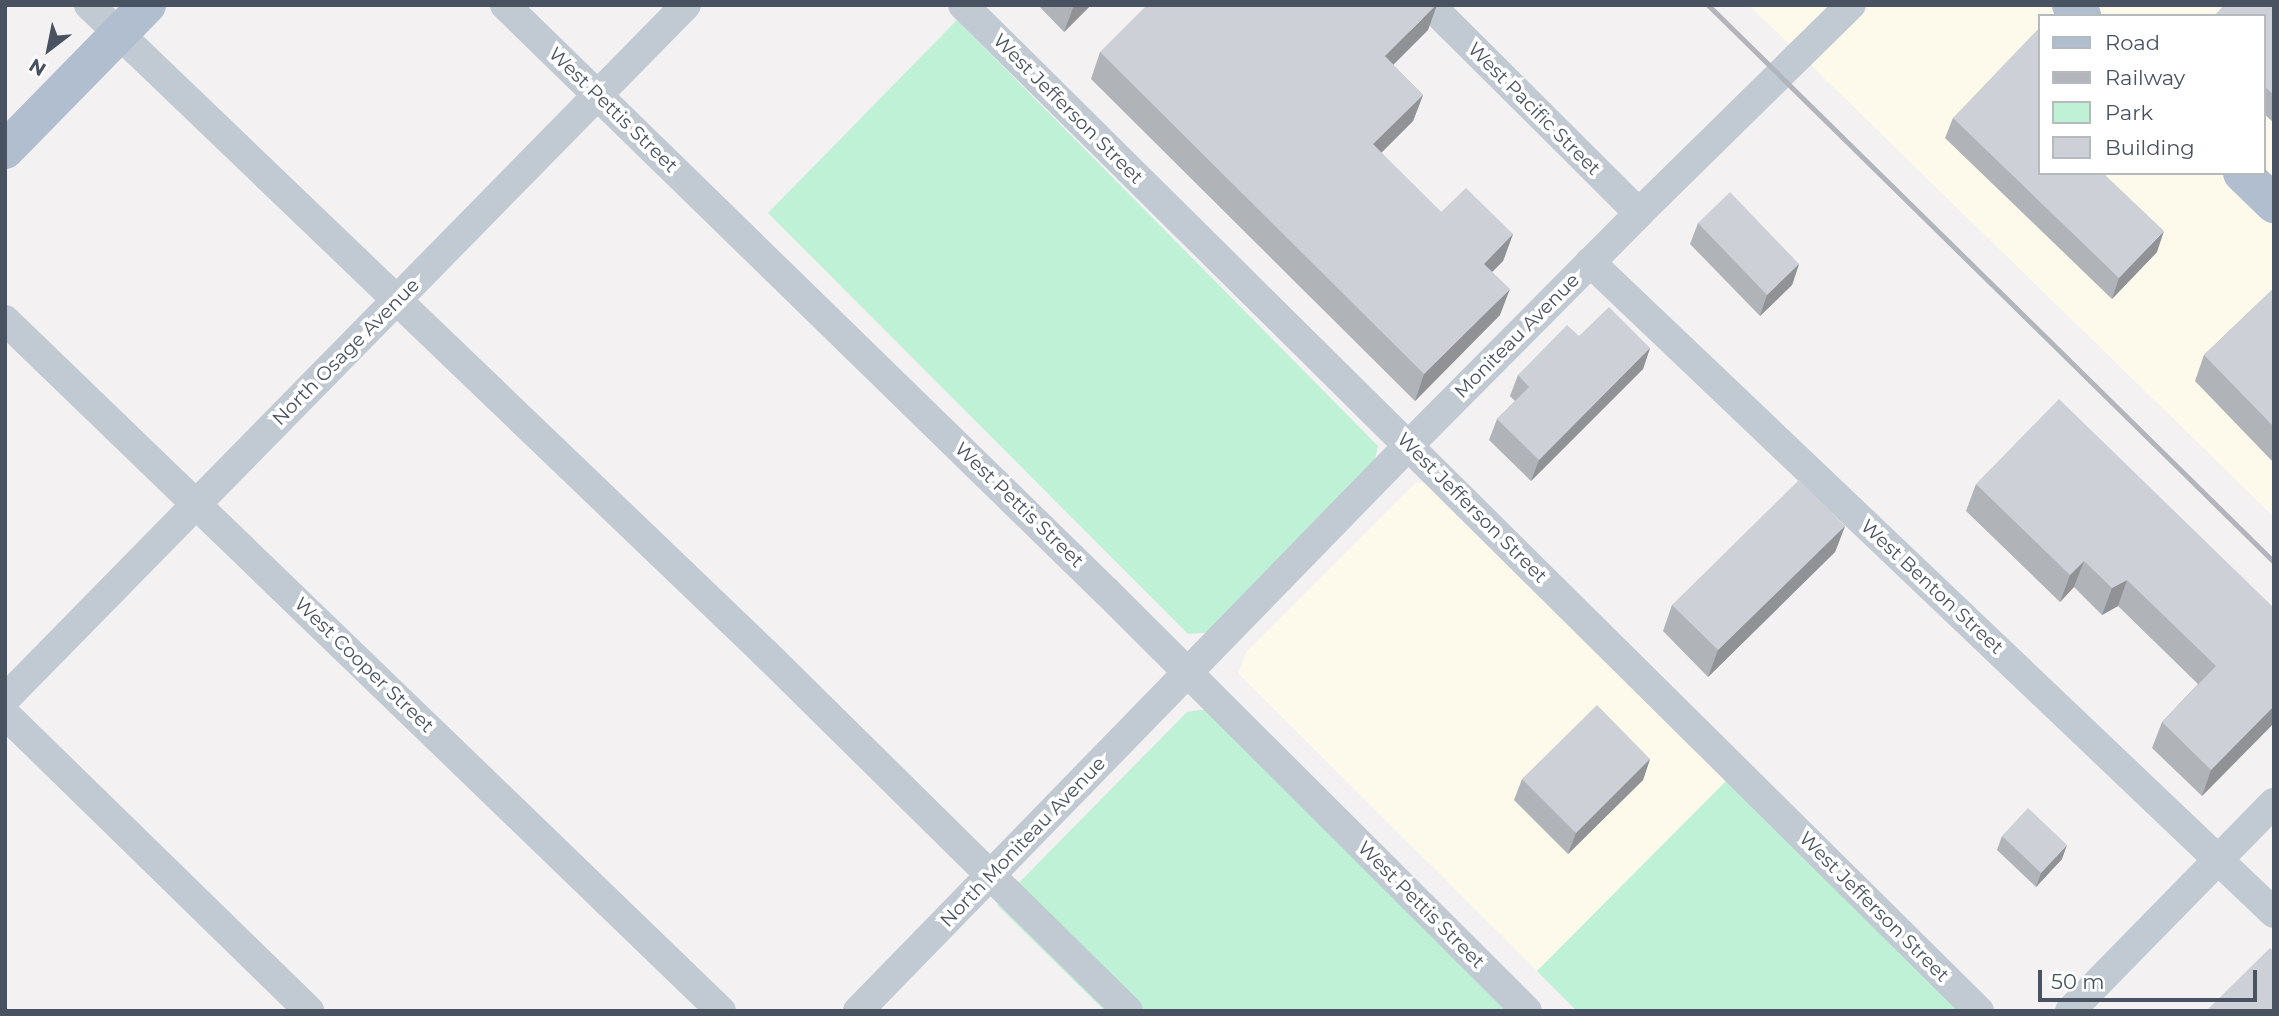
<!DOCTYPE html>
<html>
<head>
<meta charset="utf-8">
<style>
	body { margin:0 }
	#map { position:relative; width:2279px; height:1016px; overflow:hidden; background:#f3f1f1; font-family:Montserrat,sans-serif }
	div>[style] { position:absolute }
	[style*='--x'] { left:calc(var(--x)*1px); top:calc(var(--y)*1px); width:calc(var(--w)*1px); rotate:calc(var(--a)*1deg) }
	.commercial>* { inset:0; background:#fdf9eb }
	.green>* { inset:0; background:#bff1d7 }
	.minor>* { height:30px; margin:-15px; padding:0 15px; transform-origin:15px; border-radius:15px; background:#c1cad3 }
	.major>* { height:38px; margin:-19px; padding:0 19px; transform-origin:19px; border-radius:19px; background:#b0bed0 }
	.rail>* { height:5px; margin:-2.5px; padding:0 2.5px; transform-origin:2.5px; border-radius:2.5px; background:#b3b5bc }
	.wall>* { inset:0; background:#b0b3b8 }
	.shaded-wall>* { inset:0; background:#909296 }
	.building>* { inset:0; background:#cdd0d6 }
	span { translate:-50% -50%; white-space:nowrap; text-align:center; line-height:1.15; -webkit-text-stroke:7px #fff; paint-order:stroke }
	.street-label { font-size:19px; color:#485260 }
	.frame { position:absolute; inset:0; border:7px solid #485260; pointer-events:none }
	.legend { position:absolute; left:2038px; top:14px; width:228px; height:161px; box-sizing:border-box; background:#fff; border:2px solid #b6babf; margin:0; padding:9px 12px; list-style:none; font-size:21px; color:#485260 }
	.legend li { display:flex; align-items:center; gap:14px; height:35px }
	.legend b { width:35px; border:2px solid #b6babf }
	.north { position:absolute; left:14px; top:14px; width:70px; height:70px; -webkit-text-stroke:5px #fff; paint-order:stroke; rotate:212deg; font-size:19px; font-weight:700; line-height:28px; text-align:center; color:#485260 }
	.north::after { content:''; display:block; margin:auto; width:24px; height:32px; background:#485260; clip-path:polygon(50% 0,100% 100%,50% 72%,0 100%) }
	.scale { position:absolute; left:2038px; top:970px; width:219px; height:32px; box-sizing:border-box; border:4px solid #485260; border-top:0; padding-left:9px; font-size:21px; line-height:24px; white-space:nowrap; color:#485260; -webkit-text-stroke:5px #fff; paint-order:stroke }
</style>
</head>
<body>
<div id="map">
	<div class="commercial">
		<div style="clip-path:polygon(evenodd,1749px 5px,2274px 5px,2274px 517px,1749px 5px,2039px 16px,2263px 16px,2263px 173px,2039px 173px,2039px 16px)"></div>
		<div style="clip-path:polygon(1436px 482px,1732px 775px,1537px 971px,1238px 673px,1247px 651px,1415px 483px)"></div>
	</div>
	<div class="green">
		<div style="clip-path:polygon(957px 20px,1378px 446px,1371px 475px,1213px 632px,1188px 634px,768px 213px)"></div>
		<div style="clip-path:polygon(1208px 709px,1509px 1011px,1105px 1011px,997px 905px,1187px 712px)"></div>
		<div style="clip-path:polygon(1732px 775px,1968px 1011px,1577px 1011px,1537px 971px)"></div>
	</div>
	<div class="minor">
		<div style="--x:89;--y:5;--w:935;--a:43.79"></div>
		<div style="--x:764;--y:652;--w:511;--a:44.6"></div>
		<div style="--x:505;--y:5;--w:841;--a:44.28"></div>
		<div style="--x:1107;--y:592;--w:593;--a:44.93"></div>
		<div style="--x:963;--y:5;--w:1430;--a:44.72"></div>
		<div style="--x:1430;--y:5;--w:295;--a:44.9"></div>
		<div style="--x:1590;--y:262;--w:944;--a:43.58"></div>
		<div style="--x:5;--y:320;--w:995;--a:43.98"></div>
		<div style="--x:5;--y:699;--w:972;--a:-45.54"></div>
		<div style="--x:5;--y:714;--w:425;--a:44.3"></div>
		<div style="--x:858;--y:1011;--w:790;--a:-45.77"></div>
		<div style="--x:1409;--y:445;--w:327;--a:-45.2"></div>
		<div style="--x:1639;--y:213;--w:297;--a:-44.5"></div>
		<div style="--x:2070;--y:1011;--w:291;--a:-45.6"></div>
	</div>
	<div class="major">
		<div style="--x:2071;--y:5;--w:16;--a:45"></div>
		<div style="--x:5;--y:150;--w:203;--a:-45.6"></div>
		<div style="--x:2242;--y:173;--w:45;--a:44.1"></div>
	</div>
	<div class="rail">
		<div style="--x:1708;--y:5;--w:794;--a:44.54"></div>
	</div>
	<div class="wall">
		<div style="clip-path:polygon(1038px 5px,1091px 5px,1064px 32px)"></div>
		<div style="clip-path:polygon(2274px 5px,2274px 123px,2263px 113px,2263px 16px)"></div>
		<div style="clip-path:polygon(1428px 30px,1393px 65px,1423px 95px,1413px 121px,1381px 153px,1441px 212px,1513px 234px,1503px 261px,1492px 272px,1500px 315px,1415px 401px,1091px 79px,1100px 52px)"></div>
		<div style="clip-path:polygon(1953px 118px,2039px 173px,2157px 252px,2112px 299px,1945px 138px)"></div>
		<div style="clip-path:polygon(1698px 223px,1799px 264px,1792px 285px,1760px 316px,1690px 244px)"></div>
		<div style="clip-path:polygon(2274px 288px,2274px 463px,2195px 381px,2204px 355px)"></div>
		<div style="clip-path:polygon(1579px 336px,1650px 348px,1643px 369px,1531px 481px,1489px 440px,1497px 419px,1515px 401px,1510px 396px,1518px 375px)"></div>
		<div style="clip-path:polygon(1976px 484px,2274px 608px,2274px 723px,2202px 796px,2152px 748px,2162px 722px,2198px 684px,2118px 606px,2102px 615px,2074px 587px,2060px 602px,1966px 511px)"></div>
		<div style="clip-path:polygon(1845px 526px,1835px 552px,1708px 677px,1663px 631px,1672px 605px)"></div>
		<div style="clip-path:polygon(1650px 759px,1643px 780px,1568px 854px,1514px 800px,1522px 779px)"></div>
		<div style="clip-path:polygon(2002px 836px,2062px 859px,2036px 887px,1997px 850px)"></div>
	</div>
	<div class="shaded-wall">
		<div style="clip-path:polygon(1074px 5px,1091px 5px,1064px 32px)"></div>
		<div style="clip-path:polygon(1436px 5px,1437px 5px,1428px 30px,1375px 83px,1385px 56px)"></div>
		<div style="clip-path:polygon(1423px 95px,1413px 121px,1363px 171px,1373px 144px)"></div>
		<div style="clip-path:polygon(2164px 231px,2157px 252px,2112px 299px,2119px 278px)"></div>
		<div style="clip-path:polygon(1513px 234px,1503px 261px,1474px 290px,1484px 264px)"></div>
		<div style="clip-path:polygon(1799px 264px,1792px 285px,1760px 316px,1767px 295px)"></div>
		<div style="clip-path:polygon(1510px 289px,1500px 315px,1415px 401px,1424px 374px)"></div>
		<div style="clip-path:polygon(1650px 348px,1643px 369px,1531px 481px,1539px 460px)"></div>
		<div style="clip-path:polygon(1845px 526px,1835px 552px,1708px 677px,1718px 650px)"></div>
		<div style="clip-path:polygon(2084px 561px,2074px 587px,2060px 602px,2070px 575px)"></div>
		<div style="clip-path:polygon(2127px 580px,2118px 606px,2102px 615px,2112px 588px)"></div>
		<div style="clip-path:polygon(2274px 706px,2274px 723px,2202px 796px,2211px 770px)"></div>
		<div style="clip-path:polygon(1650px 759px,1643px 780px,1568px 854px,1576px 833px)"></div>
		<div style="clip-path:polygon(2067px 845px,2062px 859px,2036px 887px,2041px 873px)"></div>
	</div>
	<div class="building">
		<div style="clip-path:polygon(1147px 5px,1436px 5px,1385px 56px,1423px 95px,1373px 144px,1441px 212px,1466px 188px,1513px 234px,1484px 264px,1510px 289px,1424px 374px,1100px 52px)"></div>
		<div style="clip-path:polygon(2224px 5px,2274px 5px,2274px 95px,2263px 85px,2263px 16px,2214px 16px)"></div>
		<div style="clip-path:polygon(2039px 28px,2039px 173px,2103px 173px,2164px 231px,2119px 278px,1953px 118px)"></div>
		<div style="clip-path:polygon(1730px 192px,1799px 264px,1767px 295px,1698px 223px)"></div>
		<div style="clip-path:polygon(2274px 288px,2274px 427px,2204px 355px)"></div>
		<div style="clip-path:polygon(1609px 307px,1650px 348px,1539px 460px,1497px 419px,1529px 387px,1518px 375px,1567px 325px,1579px 336px)"></div>
		<div style="clip-path:polygon(2059px 399px,2274px 608px,2274px 706px,2211px 770px,2162px 722px,2216px 666px,2127px 580px,2112px 588px,2084px 561px,2070px 575px,1976px 484px)"></div>
		<div style="clip-path:polygon(1799px 480px,1845px 526px,1718px 650px,1672px 605px)"></div>
		<div style="clip-path:polygon(1597px 705px,1650px 759px,1576px 833px,1522px 779px)"></div>
		<div style="clip-path:polygon(2028px 808px,2067px 845px,2041px 873px,2002px 836px)"></div>
		<div style="clip-path:polygon(2270px 948px,2274px 952px,2274px 1011px,2206px 1011px)"></div>
	</div>
	<div class="street-label">
		<span style="left:1068px;top:109px;rotate:45deg">West Jefferson Street</span>
		<span style="left:1534px;top:109px;rotate:45deg">West Pacific Street</span>
		<span style="left:613px;top:110px;rotate:44deg">West Pettis Street</span>
		<span style="left:1517px;top:336px;rotate:-45deg">Moniteau Avenue</span>
		<span style="left:346px;top:352px;rotate:-45deg">North Osage Avenue</span>
		<span style="left:1019px;top:505px;rotate:44deg">West Pettis Street</span>
		<span style="left:1472px;top:508px;rotate:45deg">West Jefferson Street</span>
		<span style="left:1932px;top:587px;rotate:43deg">West Benton Street</span>
		<span style="left:364px;top:665px;rotate:44deg">West Cooper Street</span>
		<span style="left:1023px;top:842px;rotate:-46deg">North Moniteau Avenue</span>
		<span style="left:1421px;top:905px;rotate:45deg">West Pettis Street</span>
		<span style="left:1874px;top:907px;rotate:45deg">West Jefferson Street</span>
	</div>
	<div class="frame"></div>
	<ul class="legend">
	<li><b style="height:9px;background:#b0bed0"></b>Road</li>
	<li><b style="height:9px;background:#b3b5bc"></b>Railway</li>
	<li><b style="height:19px;background:#bff1d7"></b>Park</li>
	<li><b style="height:19px;background:#cdd0d6"></b>Building</li>
	</ul>
	<div class="north">N</div>
	<div class="scale">50 m</div>
</div>
</body>
</html>
